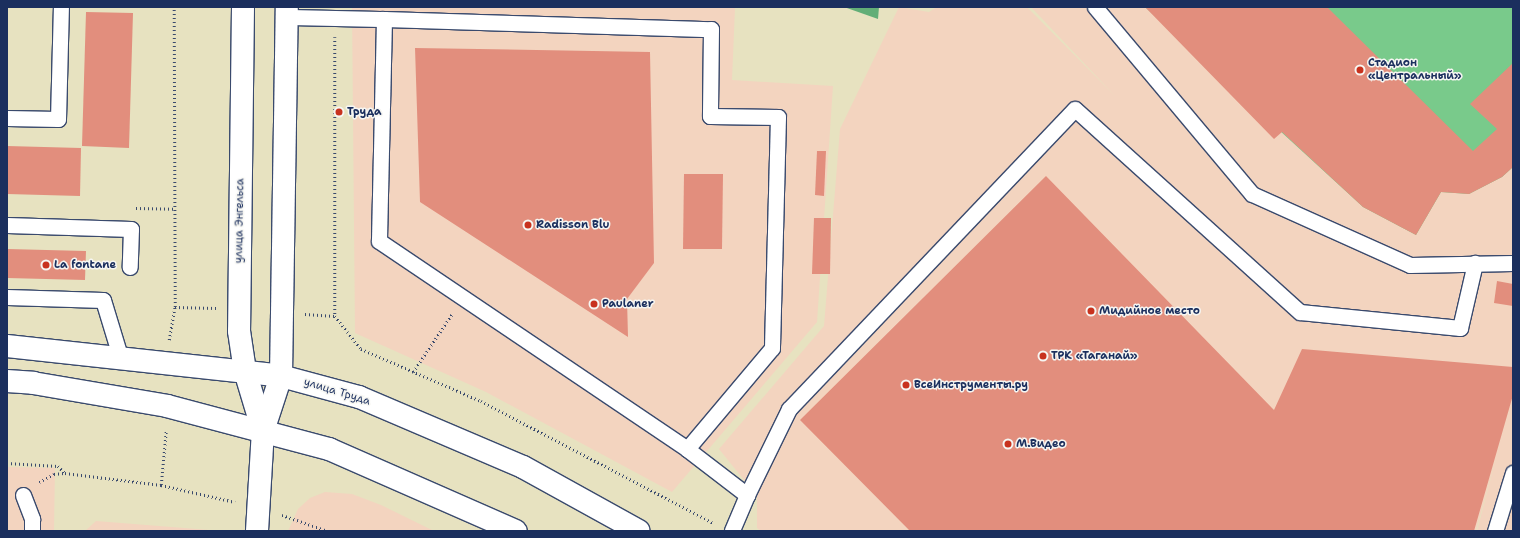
<!DOCTYPE html>
<html>
<head>
<meta charset="utf-8">
<style>
	body { margin:0 }
	#map { position:relative; width:1520px; height:538px; overflow:hidden; background:#e7e2c0; font-family:"Shantell Sans",sans-serif }
	div>[style] { position:absolute }
	[style*='--x'] { left:calc(var(--x)*1px); top:calc(var(--y)*1px); width:calc(var(--w)*1px); rotate:calc(var(--a)*1deg) }
	.built>* { inset:0; background:#f3d4bf }
	.green>* { inset:0; background:#79ca8b }
	.forest>* { inset:0; background:#62ae77 }
	.building>* { inset:0; background:#e28e7d }
	.path>* { height:2.5px; margin-top:-1.25px; transform-origin:0; background:repeating-linear-gradient(90deg,#3a4a6d 0 1px,transparent 0 4px) }
	.roads { filter:drop-shadow(1px 0 #3a4a6d) drop-shadow(-1px 0 #3a4a6d) drop-shadow(0 1px #3a4a6d) drop-shadow(0 -1px #3a4a6d) }
	.lane>* { height:15px; margin:-7.5px; padding:0 7.5px; transform-origin:7.5px; border-radius:7.5px; background:#fff }
	.street>* { height:22px; margin:-11px; padding:0 11px; transform-origin:11px; border-radius:11px; background:#fff }
	.primary>* { height:22px; margin:-11px; padding:0 11px; transform-origin:11px; border-radius:11px; background:#fff }
	.dots>* { width:11px; height:11px; translate:-50% -50%; box-sizing:border-box; border:2px solid #f6f6f2; border-radius:50% }
	span { translate:-50% -50%; white-space:nowrap; text-align:center; line-height:1.15; -webkit-text-stroke:3px #f6f6f2; paint-order:stroke }
	.poi-label { font-size:11px; color:#1b2f5e; font-weight:700 }
	.left { translate:0 -50%; text-align:left }
	.street-label { font-size:11px; color:#1b2f5e }
	.frame { position:absolute; inset:0; border:8px solid #1b2f5e; pointer-events:none }
</style>
</head>
<body>
<div id="map">
	<div class="built">
		<div style="clip-path:polygon(352px 7px,735px 8px,732px 80px,833px 86px,817px 322px,672px 492px,486px 392px,355px 333px)"></div>
		<div style="clip-path:polygon(899px 7px,929px 12px,937px 7px,1027px 7px,1116px 97px,1031px 7px,1513px 7px,1513px 531px,1477px 531px,1497px 455px,1476px 531px,761px 531px,757px 528px,757px 496px,719px 449px,824px 326px,840px 129px)"></div>
		<div style="clip-path:polygon(7px 467px,55px 468px,54px 531px,7px 531px)"></div>
		<div style="clip-path:polygon(325px 492px,352px 494px,381px 505px,434px 531px,288px 531px,298px 509px,310px 498px)"></div>
		<div style="clip-path:polygon(96px 521px,222px 531px,85px 531px)"></div>
	</div>
	<div class="green">
		<div style="clip-path:polygon(1145px 7px,1513px 7px,1513px 167px,1502px 177px,1469px 194px,1441px 192px,1416px 235px,1363px 207px)"></div>
	</div>
	<div class="forest">
		<div style="clip-path:polygon(844px 7px,879px 7px,878px 19px)"></div>
	</div>
	<div class="building">
		<div style="clip-path:polygon(1145px 7px,1327px 7px,1473px 151px,1497px 129px,1470px 104px,1513px 63px,1513px 167px,1502px 177px,1469px 194px,1441px 192px,1416px 235px,1363px 207px,1282px 132px,1274px 139px)"></div>
		<div style="clip-path:polygon(86px 12px,133px 13px,129px 148px,82px 146px)"></div>
		<div style="clip-path:polygon(415px 48px,650px 52px,654px 263px,627px 299px,628px 337px,420px 202px)"></div>
		<div style="clip-path:polygon(7px 146px,81px 148px,80px 196px,7px 194px)"></div>
		<div style="clip-path:polygon(817px 151px,826px 151px,824px 196px,815px 195px)"></div>
		<div style="clip-path:polygon(684px 174px,723px 174px,722px 249px,683px 249px)"></div>
		<div style="clip-path:polygon(1046px 176px,1274px 410px,1302px 349px,1513px 367px,1513px 395px,1474px 531px,910px 531px,800px 420px)"></div>
		<div style="clip-path:polygon(814px 218px,831px 218px,830px 274px,812px 274px)"></div>
		<div style="clip-path:polygon(7px 249px,86px 251px,85px 280px,7px 278px)"></div>
		<div style="clip-path:polygon(1497px 281px,1513px 284px,1513px 306px,1494px 303px)"></div>
	</div>
	<div class="path">
		<div style="--x:335;--y:37;--w:279;--a:90"></div>
		<div style="--x:335;--y:316;--w:42;--a:51.8"></div>
		<div style="--x:361;--y:349;--w:131;--a:23.4"></div>
		<div style="--x:481;--y:401;--w:262;--a:27.7"></div>
		<div style="--x:136;--y:208;--w:39;--a:1"></div>
		<div style="--x:175;--y:307;--w:41;--a:1.4"></div>
		<div style="--x:305;--y:314;--w:30;--a:4"></div>
		<div style="--x:169;--y:340;--w:34;--a:-80"></div>
		<div style="--x:175;--y:307;--w:300;--a:-90.2"></div>
		<div style="--x:413;--y:372;--w:70;--a:-56.1"></div>
		<div style="--x:7;--y:463;--w:51;--a:3.4"></div>
		<div style="--x:58;--y:466;--w:10;--a:45"></div>
		<div style="--x:65;--y:473;--w:97;--a:7.1"></div>
		<div style="--x:161;--y:485;--w:76;--a:12.9"></div>
		<div style="--x:39;--y:482;--w:17;--a:-28"></div>
		<div style="--x:54;--y:474;--w:10;--a:-6"></div>
		<div style="--x:161;--y:485;--w:54;--a:-84.7"></div>
		<div style="--x:282;--y:515;--w:49;--a:19.2"></div>
	</div>
	<div class="roads">
		<div class="lane">
			<div style="--x:1095;--y:7;--w:244;--a:50"></div>
			<div style="--x:1252;--y:194;--w:173;--a:24.2"></div>
			<div style="--x:1410;--y:265;--w:103;--a:-1.1"></div>
			<div style="--x:286;--y:17;--w:98;--a:1.2"></div>
			<div style="--x:384;--y:19;--w:222;--a:91.3"></div>
			<div style="--x:379;--y:241;--w:372;--a:34"></div>
			<div style="--x:687;--y:449;--w:76;--a:37.5"></div>
			<div style="--x:747;--y:495;--w:39;--a:113"></div>
			<div style="--x:384;--y:19;--w:327;--a:1.8"></div>
			<div style="--x:711;--y:29;--w:87;--a:90.7"></div>
			<div style="--x:710;--y:116;--w:68;--a:0.8"></div>
			<div style="--x:778;--y:117;--w:231;--a:91.5"></div>
			<div style="--x:772;--y:348;--w:132;--a:130.1"></div>
			<div style="--x:7;--y:118;--w:51;--a:1.1"></div>
			<div style="--x:58;--y:119;--w:112;--a:-88.5"></div>
			<div style="--x:7;--y:225;--w:124;--a:1.8"></div>
			<div style="--x:131;--y:229;--w:38;--a:92"></div>
			<div style="--x:7;--y:297;--w:96;--a:1.8"></div>
			<div style="--x:103;--y:300;--w:59;--a:73.1"></div>
			<div style="--x:23;--y:495;--w:26;--a:69"></div>
			<div style="--x:32;--y:519;--w:12;--a:90"></div>
			<div style="--x:747;--y:495;--w:96;--a:-64"></div>
			<div style="--x:789;--y:409;--w:414;--a:-46.4"></div>
			<div style="--x:1075;--y:109;--w:303;--a:42.1"></div>
			<div style="--x:1300;--y:312;--w:161;--a:5.7"></div>
			<div style="--x:1460;--y:328;--w:67;--a:-77"></div>
			<div style="--x:1495;--y:531;--w:61;--a:-72.8"></div>
		</div>
		<div class="street">
			<div style="--x:257;--y:531;--w:100;--a:-86.6"></div>
		</div>
		<div class="primary">
			<div style="--x:243;--y:7;--w:324;--a:90.7"></div>
			<div style="--x:239;--y:331;--w:40;--a:81.5"></div>
			<div style="--x:245;--y:371;--w:63;--a:73.3"></div>
			<div style="--x:7;--y:346;--w:276;--a:6.2"></div>
			<div style="--x:281;--y:376;--w:81;--a:15.1"></div>
			<div style="--x:359;--y:397;--w:178;--a:23.1"></div>
			<div style="--x:523;--y:467;--w:132;--a:28.9"></div>
			<div style="--x:7;--y:381;--w:26;--a:4"></div>
			<div style="--x:33;--y:383;--w:136;--a:9.7"></div>
			<div style="--x:167;--y:406;--w:168;--a:14.9"></div>
			<div style="--x:329;--y:449;--w:204;--a:23.7"></div>
			<div style="--x:263;--y:431;--w:58;--a:-71.9"></div>
			<div style="--x:281;--y:376;--w:369;--a:-89.1"></div>
		</div>
	</div>
	<div class="dots">
		<div style="left:1360px;top:70px;background:#c8321e"></div>
		<div style="left:339px;top:112px;background:#c8321e"></div>
		<div style="left:528px;top:225px;background:#c8321e"></div>
		<div style="left:46px;top:265px;background:#c8321e"></div>
		<div style="left:594px;top:304px;background:#c8321e"></div>
		<div style="left:1091px;top:311px;background:#c8321e"></div>
		<div style="left:1043px;top:356px;background:#c8321e"></div>
		<div style="left:906px;top:385px;background:#c8321e"></div>
		<div style="left:1008px;top:444px;background:#c8321e"></div>
	</div>
	<div class="poi-label">
		<span class="left" style="left:1368px;top:70px">Стадион<br>«Центральный»</span>
		<span class="left" style="left:347px;top:112px">Труда</span>
		<span class="left" style="left:536px;top:225px">Radisson Blu</span>
		<span class="left" style="left:54px;top:265px">La fontane</span>
		<span class="left" style="left:602px;top:304px">Paulaner</span>
		<span class="left" style="left:1099px;top:311px">Мидийное место</span>
		<span class="left" style="left:1051px;top:356px">ТРК «Таганай»</span>
		<span class="left" style="left:914px;top:385px">ВсеИнструменты.ру</span>
		<span class="left" style="left:1016px;top:444px">М.Видео</span>
	</div>
	<div class="street-label">
		<span style="left:240px;top:221px;rotate:-89deg">улица Энгельса</span>
		<span style="left:337px;top:392px;rotate:17deg">улица Труда</span>
	</div>
	<div class="frame"></div>
</div>
</body>
</html>
